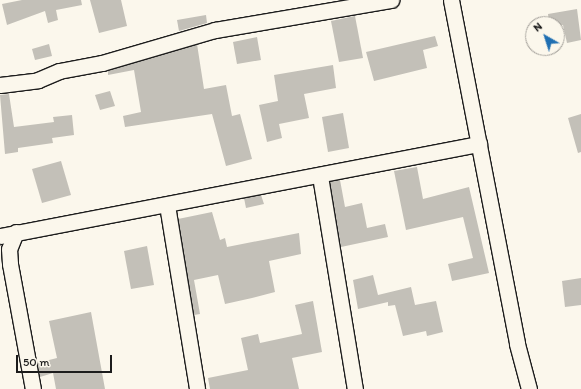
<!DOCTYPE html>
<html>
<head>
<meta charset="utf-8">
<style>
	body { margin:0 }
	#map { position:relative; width:581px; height:389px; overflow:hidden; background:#fbf7ec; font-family:Itim,sans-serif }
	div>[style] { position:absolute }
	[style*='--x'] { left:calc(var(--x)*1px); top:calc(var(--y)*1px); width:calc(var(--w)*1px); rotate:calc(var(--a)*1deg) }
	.building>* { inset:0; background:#c3c0b8 }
	.roads { filter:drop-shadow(1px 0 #1c1c1c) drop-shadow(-1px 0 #1c1c1c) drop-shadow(0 1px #1c1c1c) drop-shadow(0 -1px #1c1c1c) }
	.minor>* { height:15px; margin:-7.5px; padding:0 7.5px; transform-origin:7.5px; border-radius:7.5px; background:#fbf7ec }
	span { translate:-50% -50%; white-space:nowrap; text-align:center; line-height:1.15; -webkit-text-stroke:4px #fbf7ec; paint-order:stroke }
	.north { position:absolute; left:525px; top:16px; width:40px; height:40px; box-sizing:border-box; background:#fbf7ec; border:1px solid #a29f99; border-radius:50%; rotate:321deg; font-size:11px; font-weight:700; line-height:16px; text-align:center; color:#1c1c1c }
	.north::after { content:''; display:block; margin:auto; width:14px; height:18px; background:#1f6fb2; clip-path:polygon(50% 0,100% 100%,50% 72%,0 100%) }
	.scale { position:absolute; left:16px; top:355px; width:96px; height:18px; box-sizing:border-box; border:2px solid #1c1c1c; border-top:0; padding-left:5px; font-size:12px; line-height:14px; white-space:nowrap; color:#1c1c1c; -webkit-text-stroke:3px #fbf7ec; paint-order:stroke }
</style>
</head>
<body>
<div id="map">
	<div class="building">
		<div style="clip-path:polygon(22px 0,81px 0,82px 5px,56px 10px,58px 20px,48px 23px,45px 11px,7px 25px,2px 4px)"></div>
		<div style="clip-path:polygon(90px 0,121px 0,127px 26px,99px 33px)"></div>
		<div style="clip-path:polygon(577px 9px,581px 40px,567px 43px,563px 25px,549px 24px,548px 14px)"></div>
		<div style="clip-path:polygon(206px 15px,207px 23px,179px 31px,177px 20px)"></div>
		<div style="clip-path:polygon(355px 16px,363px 58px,339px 62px,331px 21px)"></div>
		<div style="clip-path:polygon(435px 36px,438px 46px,423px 50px,427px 68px,374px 81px,366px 52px)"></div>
		<div style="clip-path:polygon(257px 37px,261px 60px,237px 64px,233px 42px)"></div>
		<div style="clip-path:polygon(49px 44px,52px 56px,35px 60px,32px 49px)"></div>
		<div style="clip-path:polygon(197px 44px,204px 89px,226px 85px,232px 116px,240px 114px,252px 159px,226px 166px,212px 114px,125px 127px,123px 116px,141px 112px,134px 70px,108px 75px,108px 71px)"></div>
		<div style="clip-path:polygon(333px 65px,336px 88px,304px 94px,309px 118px,279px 124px,282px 138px,267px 142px,259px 105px,278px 101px,274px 75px)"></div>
		<div style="clip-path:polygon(110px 91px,115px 106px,100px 110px,95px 95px)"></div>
		<div style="clip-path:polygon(9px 94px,14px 127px,54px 122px,53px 117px,72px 115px,74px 135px,52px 138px,53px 143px,18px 148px,18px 152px,5px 154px,0 95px)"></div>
		<div style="clip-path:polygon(343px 113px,349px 148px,328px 152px,322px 117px)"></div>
		<div style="clip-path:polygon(581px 114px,581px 152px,578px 153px,568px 118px)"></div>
		<div style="clip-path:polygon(61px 161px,71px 195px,42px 203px,32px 169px)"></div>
		<div style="clip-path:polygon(417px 167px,423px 199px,469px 187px,489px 273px,452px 281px,448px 264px,473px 258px,463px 217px,406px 230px,394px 171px)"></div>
		<div style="clip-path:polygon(340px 180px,345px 207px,362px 203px,367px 228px,385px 224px,388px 237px,341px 247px,330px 182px)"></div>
		<div style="clip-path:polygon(261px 195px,264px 204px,246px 208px,244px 198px)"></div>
		<div style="clip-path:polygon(212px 212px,220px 240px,225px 238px,227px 247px,299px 233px,301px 254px,269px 261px,275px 292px,252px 298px,225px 304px,218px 275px,194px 280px,200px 314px,194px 315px,178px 219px)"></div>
		<div style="clip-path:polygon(147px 246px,154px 285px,131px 289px,124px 251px)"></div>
		<div style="clip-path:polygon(373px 275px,378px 295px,411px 287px,415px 305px,436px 301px,443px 332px,427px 336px,426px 331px,403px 336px,395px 305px,388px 306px,388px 302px,358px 309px,353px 280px)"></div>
		<div style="clip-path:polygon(581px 278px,581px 305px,565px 307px,562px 281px)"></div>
		<div style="clip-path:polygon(313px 301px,322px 352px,292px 358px,299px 389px,210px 389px,208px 378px,248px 370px,241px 338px,258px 334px,260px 343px,302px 334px,295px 305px)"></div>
		<div style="clip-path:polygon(91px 312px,105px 389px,56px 389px,53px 373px,40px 377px,37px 363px,57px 358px,49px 321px)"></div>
	</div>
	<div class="roads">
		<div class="minor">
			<div style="--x:451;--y:0;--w:350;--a:79.1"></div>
			<div style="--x:517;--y:344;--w:47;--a:75.1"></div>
			<div style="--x:0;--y:85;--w:38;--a:-7"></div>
			<div style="--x:38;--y:80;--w:23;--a:-23"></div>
			<div style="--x:59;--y:71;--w:44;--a:-10.5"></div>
			<div style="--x:102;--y:63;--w:118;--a:-16.3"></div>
			<div style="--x:215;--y:30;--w:179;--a:-9.7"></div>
			<div style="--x:320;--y:176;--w:216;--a:80.7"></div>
			<div style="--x:167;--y:205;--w:186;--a:80.7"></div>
			<div style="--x:16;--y:232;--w:18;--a:112"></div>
			<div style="--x:9;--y:249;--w:15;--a:86"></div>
			<div style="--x:10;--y:264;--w:127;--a:79.6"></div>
			<div style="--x:0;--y:236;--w:488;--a:-10.9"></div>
		</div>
	</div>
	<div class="north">N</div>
	<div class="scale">50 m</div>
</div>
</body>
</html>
